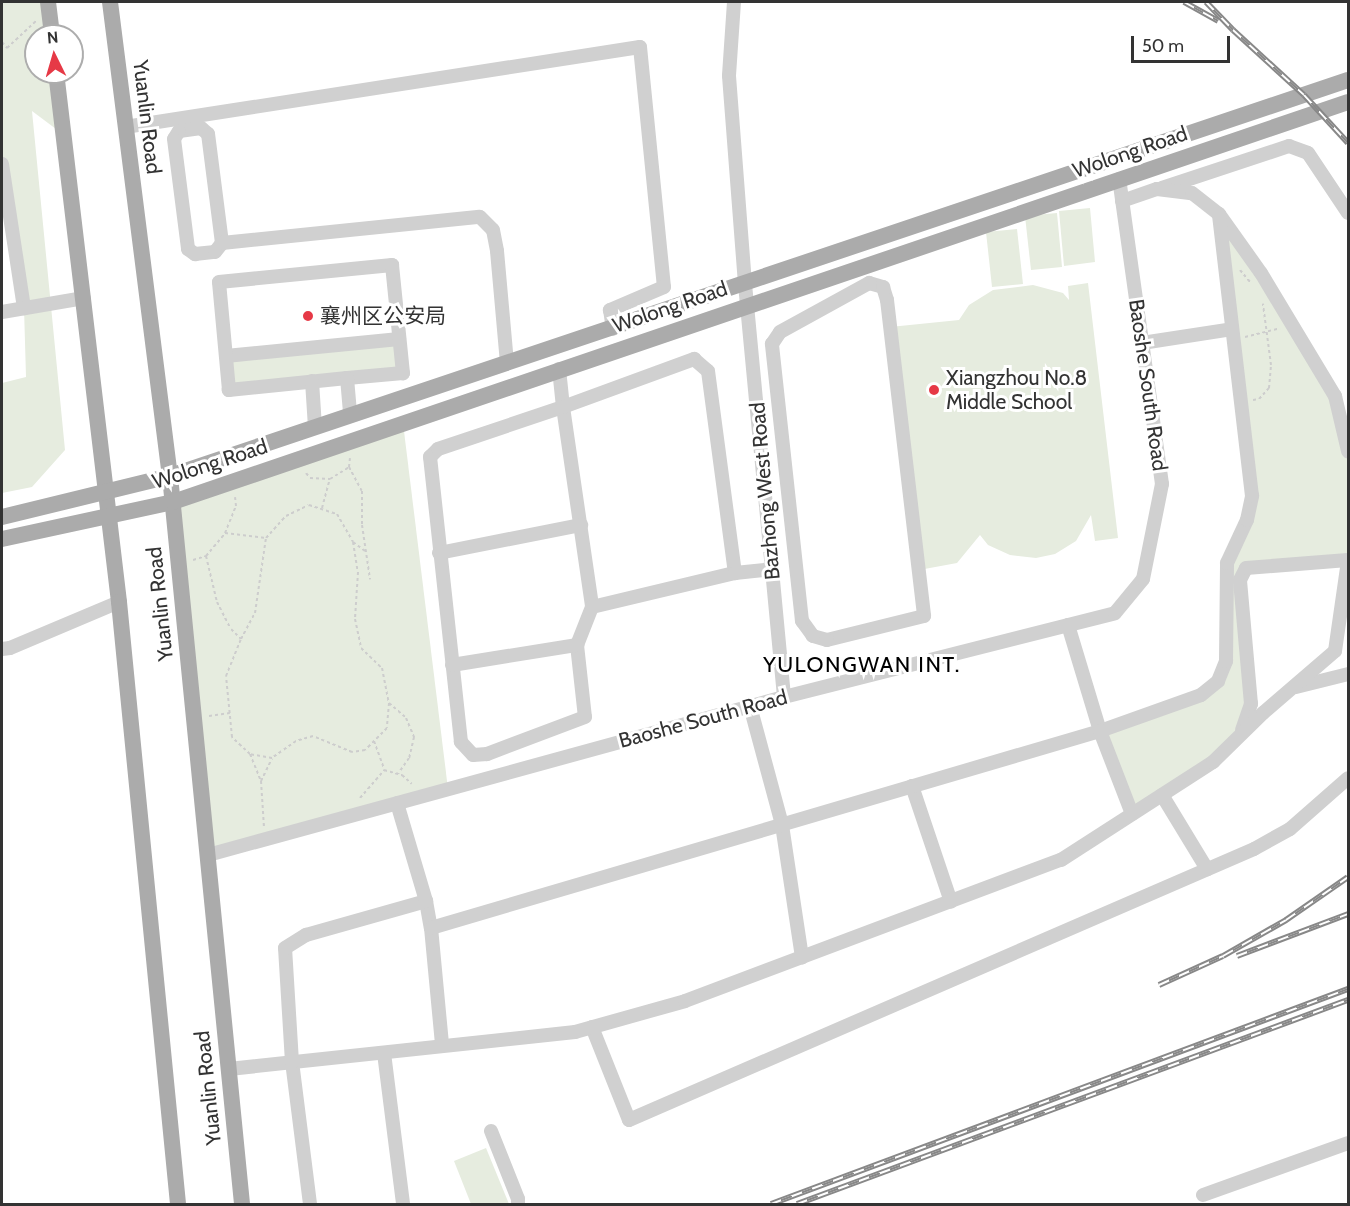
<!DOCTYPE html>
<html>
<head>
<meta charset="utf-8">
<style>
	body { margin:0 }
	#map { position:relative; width:1350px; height:1206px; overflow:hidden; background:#fff; font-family:Cabin,"Noto Sans SC",sans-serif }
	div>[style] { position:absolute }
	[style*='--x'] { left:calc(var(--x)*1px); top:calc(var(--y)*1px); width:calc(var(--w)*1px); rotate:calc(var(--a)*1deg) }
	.green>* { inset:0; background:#e6ecdf }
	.path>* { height:2px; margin-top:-1px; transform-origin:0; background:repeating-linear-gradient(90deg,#cdcdcd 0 3px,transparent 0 6px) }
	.minor>* { height:14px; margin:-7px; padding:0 7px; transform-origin:7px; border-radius:7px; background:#d0d0d0 }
	.major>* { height:16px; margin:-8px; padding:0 8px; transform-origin:8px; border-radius:8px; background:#ababab }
	.rail>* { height:6px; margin-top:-3px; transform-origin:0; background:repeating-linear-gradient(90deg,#fff 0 11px,#888 0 22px); box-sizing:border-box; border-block:2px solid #888 }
	.dots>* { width:16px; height:16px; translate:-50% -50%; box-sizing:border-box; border:3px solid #fff; border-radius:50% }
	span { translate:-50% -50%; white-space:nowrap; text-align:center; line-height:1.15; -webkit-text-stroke:6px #fff; paint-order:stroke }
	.street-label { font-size:21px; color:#333 }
	.poi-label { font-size:21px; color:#333 }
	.left { translate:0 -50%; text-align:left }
	.neighbourhood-label { font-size:22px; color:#000; letter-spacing:1.5px }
	.frame { position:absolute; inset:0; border:3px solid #333; pointer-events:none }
	.north { position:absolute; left:24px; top:24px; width:60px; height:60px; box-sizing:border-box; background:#fff; border:2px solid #adadad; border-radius:50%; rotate:355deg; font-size:16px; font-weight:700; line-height:24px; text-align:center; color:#333 }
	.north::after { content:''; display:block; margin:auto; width:21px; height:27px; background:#e63946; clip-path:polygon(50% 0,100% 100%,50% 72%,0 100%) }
	.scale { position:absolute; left:1131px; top:36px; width:99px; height:27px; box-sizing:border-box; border:3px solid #333; border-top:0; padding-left:8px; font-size:18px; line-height:21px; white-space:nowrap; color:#333; -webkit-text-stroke:4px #fff; paint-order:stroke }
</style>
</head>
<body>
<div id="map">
	<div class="green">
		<div style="clip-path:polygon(2px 2px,48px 2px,52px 36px,36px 36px,36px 72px,56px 72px,64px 135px,32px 111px,65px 450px,32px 487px,2px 493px,2px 383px,26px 377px,24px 308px,2px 164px)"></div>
		<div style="clip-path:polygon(1090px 208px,1095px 262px,1064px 266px,1059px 211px)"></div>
		<div style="clip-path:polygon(1057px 213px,1062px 267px,1031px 270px,1025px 216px)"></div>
		<div style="clip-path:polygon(1219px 214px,1335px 396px,1348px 451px,1348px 560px,1246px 568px,1251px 704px,1241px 735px,1132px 814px,1100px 731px,1218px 681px,1227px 563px,1252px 496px)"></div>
		<div style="clip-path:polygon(1017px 229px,1023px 284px,992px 287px,986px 232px)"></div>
		<div style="clip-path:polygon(1088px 283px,1118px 538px,1095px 541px,1091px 515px,1076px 541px,1055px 554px,1036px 558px,1010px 555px,988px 545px,980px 535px,957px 563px,919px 570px,890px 327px,959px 320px,969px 305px,993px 290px,1033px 285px,1063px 293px,1069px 300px,1068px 286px)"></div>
		<div style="clip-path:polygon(399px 339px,403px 373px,229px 390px,226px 356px)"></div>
		<div style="clip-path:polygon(403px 423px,448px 789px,208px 855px,173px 502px)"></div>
		<div style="clip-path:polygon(486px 1148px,509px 1204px,471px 1204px,454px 1161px)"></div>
	</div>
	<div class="path">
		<div style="--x:2;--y:42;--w:8;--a:50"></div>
		<div style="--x:7;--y:48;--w:40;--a:-43"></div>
		<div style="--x:1240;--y:270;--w:16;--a:50"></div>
		<div style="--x:1245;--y:337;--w:36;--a:-14"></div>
		<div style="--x:1253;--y:400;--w:6;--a:-9"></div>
		<div style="--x:1259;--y:399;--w:15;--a:-48"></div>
		<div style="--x:1269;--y:388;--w:23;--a:-85"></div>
		<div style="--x:1271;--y:365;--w:62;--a:-97.5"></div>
		<div style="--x:349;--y:467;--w:27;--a:62"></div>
		<div style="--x:362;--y:491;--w:34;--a:90"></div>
		<div style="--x:362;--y:525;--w:55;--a:81.6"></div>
		<div style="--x:306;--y:473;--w:6;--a:51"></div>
		<div style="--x:310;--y:478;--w:20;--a:3"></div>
		<div style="--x:330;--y:479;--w:22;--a:-32"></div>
		<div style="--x:349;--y:467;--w:9;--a:-84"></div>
		<div style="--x:309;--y:505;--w:29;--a:18"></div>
		<div style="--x:337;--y:514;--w:32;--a:60"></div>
		<div style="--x:353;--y:542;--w:30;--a:81"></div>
		<div style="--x:358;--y:572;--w:47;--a:93.7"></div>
		<div style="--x:355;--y:619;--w:30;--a:78"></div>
		<div style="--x:361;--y:648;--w:29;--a:44"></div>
		<div style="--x:382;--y:668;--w:36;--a:79"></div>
		<div style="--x:389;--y:703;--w:25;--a:95"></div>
		<div style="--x:387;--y:728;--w:31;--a:135"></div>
		<div style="--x:365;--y:750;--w:13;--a:171"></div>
		<div style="--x:352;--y:752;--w:42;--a:-157.7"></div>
		<div style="--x:313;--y:736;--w:18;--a:164"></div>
		<div style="--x:296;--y:741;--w:29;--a:145"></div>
		<div style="--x:272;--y:758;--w:22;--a:-170"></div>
		<div style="--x:250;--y:754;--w:25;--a:-137"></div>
		<div style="--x:232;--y:737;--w:61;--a:-95.6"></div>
		<div style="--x:226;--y:676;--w:40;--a:-68"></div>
		<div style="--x:241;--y:639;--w:30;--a:-62"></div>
		<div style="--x:255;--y:613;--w:76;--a:-81.7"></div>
		<div style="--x:266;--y:538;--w:30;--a:-48"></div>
		<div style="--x:286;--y:516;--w:25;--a:-26"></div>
		<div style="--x:322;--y:508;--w:30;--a:-75"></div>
		<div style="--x:225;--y:533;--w:41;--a:7"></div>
		<div style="--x:353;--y:542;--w:15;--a:37"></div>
		<div style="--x:206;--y:556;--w:47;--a:76.6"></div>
		<div style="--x:217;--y:602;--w:30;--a:63"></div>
		<div style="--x:231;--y:629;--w:14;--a:45"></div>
		<div style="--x:193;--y:560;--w:14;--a:-17"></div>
		<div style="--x:206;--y:556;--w:30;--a:-50"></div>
		<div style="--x:225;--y:533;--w:29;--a:-68"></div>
		<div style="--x:236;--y:506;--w:9;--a:-96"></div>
		<div style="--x:389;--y:703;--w:23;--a:41"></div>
		<div style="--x:406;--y:718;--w:21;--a:67"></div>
		<div style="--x:414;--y:737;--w:22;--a:103"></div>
		<div style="--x:409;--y:758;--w:19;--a:125"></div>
		<div style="--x:209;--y:716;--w:21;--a:-8"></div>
		<div style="--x:374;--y:741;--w:30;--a:70"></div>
		<div style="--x:250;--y:754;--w:29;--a:68"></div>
		<div style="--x:261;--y:781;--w:46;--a:86.3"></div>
		<div style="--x:261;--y:781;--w:25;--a:-64"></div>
		<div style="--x:360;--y:798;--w:37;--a:-49"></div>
		<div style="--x:384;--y:770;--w:19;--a:16"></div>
		<div style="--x:402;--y:775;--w:13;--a:42"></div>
	</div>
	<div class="minor">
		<div style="--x:734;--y:2;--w:74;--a:93.9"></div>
		<div style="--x:729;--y:76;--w:209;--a:85.6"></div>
		<div style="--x:745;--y:284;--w:415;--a:84.6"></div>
		<div style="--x:125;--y:127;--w:521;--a:-8.83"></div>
		<div style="--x:640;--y:47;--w:241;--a:84.3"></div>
		<div style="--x:664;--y:287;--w:59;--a:156.9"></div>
		<div style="--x:610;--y:310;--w:19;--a:81"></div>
		<div style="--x:2;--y:164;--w:146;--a:81.3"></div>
		<div style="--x:1162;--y:188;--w:134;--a:-18.3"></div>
		<div style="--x:1289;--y:146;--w:20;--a:20"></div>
		<div style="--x:1308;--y:153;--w:72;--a:56.3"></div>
		<div style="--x:1122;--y:201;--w:37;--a:-19"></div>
		<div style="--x:1157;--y:189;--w:35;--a:7"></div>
		<div style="--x:1192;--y:193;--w:34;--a:38"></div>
		<div style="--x:1219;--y:214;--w:72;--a:54.6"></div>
		<div style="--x:1261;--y:273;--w:144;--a:59"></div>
		<div style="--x:1335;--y:396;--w:57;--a:76.7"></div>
		<div style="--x:222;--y:243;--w:110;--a:-97.3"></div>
		<div style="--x:208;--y:134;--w:9;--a:-139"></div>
		<div style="--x:201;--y:128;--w:22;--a:172"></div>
		<div style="--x:179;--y:131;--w:9;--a:122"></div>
		<div style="--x:174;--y:139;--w:111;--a:82.7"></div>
		<div style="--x:188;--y:249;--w:9;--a:36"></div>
		<div style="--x:195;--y:254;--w:20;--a:-6"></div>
		<div style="--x:215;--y:252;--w:11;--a:-52"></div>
		<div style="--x:222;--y:243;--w:259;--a:-5.8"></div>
		<div style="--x:480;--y:217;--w:18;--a:45"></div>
		<div style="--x:493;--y:230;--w:21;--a:79"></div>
		<div style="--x:497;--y:251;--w:113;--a:84.9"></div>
		<div style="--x:869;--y:283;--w:15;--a:16"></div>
		<div style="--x:883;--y:287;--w:14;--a:73"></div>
		<div style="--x:887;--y:300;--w:318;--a:83.3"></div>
		<div style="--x:924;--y:616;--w:100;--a:166.1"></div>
		<div style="--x:827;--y:640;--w:15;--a:-164"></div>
		<div style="--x:813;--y:636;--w:19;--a:-126"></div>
		<div style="--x:802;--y:621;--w:279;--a:-96.2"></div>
		<div style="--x:772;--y:344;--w:14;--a:-56"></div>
		<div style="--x:780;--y:332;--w:102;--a:-28.8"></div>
		<div style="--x:2;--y:312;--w:83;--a:-9.7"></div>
		<div style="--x:1142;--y:343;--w:91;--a:-8.8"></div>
		<div style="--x:226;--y:356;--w:174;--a:-5.6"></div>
		<div style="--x:559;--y:369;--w:38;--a:84"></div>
		<div style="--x:563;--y:407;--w:202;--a:81.7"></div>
		<div style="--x:592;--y:607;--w:41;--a:111.5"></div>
		<div style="--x:577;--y:645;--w:72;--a:83.7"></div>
		<div style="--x:585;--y:717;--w:105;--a:159.3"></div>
		<div style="--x:487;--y:754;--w:14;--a:176"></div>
		<div style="--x:473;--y:755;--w:18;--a:-133"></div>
		<div style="--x:461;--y:742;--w:287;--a:-96.2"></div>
		<div style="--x:430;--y:457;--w:11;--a:-45"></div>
		<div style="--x:438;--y:449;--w:132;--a:-18.6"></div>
		<div style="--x:563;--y:407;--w:140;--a:-20.1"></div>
		<div style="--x:694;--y:359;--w:18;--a:41"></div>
		<div style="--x:708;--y:371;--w:204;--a:82.4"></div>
		<div style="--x:347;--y:378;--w:119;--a:174.2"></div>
		<div style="--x:229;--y:390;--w:108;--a:-95.3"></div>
		<div style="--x:219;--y:282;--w:174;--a:-5.6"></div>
		<div style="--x:392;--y:265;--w:109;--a:84.2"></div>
		<div style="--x:403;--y:373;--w:56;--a:174.9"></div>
		<div style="--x:347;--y:378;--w:37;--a:85"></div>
		<div style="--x:312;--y:381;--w:46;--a:86.3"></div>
		<div style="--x:439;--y:553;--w:145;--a:-11.2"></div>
		<div style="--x:592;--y:607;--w:147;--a:-13.4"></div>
		<div style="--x:735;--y:573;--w:37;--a:-6"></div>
		<div style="--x:1068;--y:625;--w:111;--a:73.2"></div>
		<div style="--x:1100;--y:731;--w:107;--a:-19.6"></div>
		<div style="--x:1201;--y:695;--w:22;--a:-39"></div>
		<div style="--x:1218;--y:681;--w:22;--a:-68"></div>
		<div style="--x:1226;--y:661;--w:98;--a:-89.4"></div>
		<div style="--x:1227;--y:563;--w:47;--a:-65.1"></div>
		<div style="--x:1247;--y:520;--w:25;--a:-78"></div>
		<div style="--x:1252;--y:496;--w:284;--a:-96.7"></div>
		<div style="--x:2;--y:649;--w:8;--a:-7"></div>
		<div style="--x:10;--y:648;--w:118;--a:-22.9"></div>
		<div style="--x:452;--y:665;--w:127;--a:-9.1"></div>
		<div style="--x:1296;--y:687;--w:54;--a:-14"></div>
		<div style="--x:750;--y:706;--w:123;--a:74.9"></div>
		<div style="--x:782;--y:825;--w:134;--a:81.4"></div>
		<div style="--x:1242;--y:730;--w:28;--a:-71"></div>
		<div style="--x:1251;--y:704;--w:124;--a:-95.1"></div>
		<div style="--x:1240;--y:580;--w:13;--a:-63"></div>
		<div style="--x:1246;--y:568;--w:102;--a:-4.5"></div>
		<div style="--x:912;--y:786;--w:122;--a:71.4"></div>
		<div style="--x:1162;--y:795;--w:87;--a:58.7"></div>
		<div style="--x:208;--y:855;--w:597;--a:-15.34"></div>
		<div style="--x:784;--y:697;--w:341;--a:-14.2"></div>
		<div style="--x:1115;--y:613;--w:44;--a:-50.5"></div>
		<div style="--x:1143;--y:579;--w:97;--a:-78.7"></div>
		<div style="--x:1162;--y:484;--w:308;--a:-98"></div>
		<div style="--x:426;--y:901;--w:27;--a:80"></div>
		<div style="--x:592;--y:1027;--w:100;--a:68.3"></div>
		<div style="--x:629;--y:1120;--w:681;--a:-23.44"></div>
		<div style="--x:1254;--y:849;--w:41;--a:-29.1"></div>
		<div style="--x:1290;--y:829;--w:77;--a:-41.3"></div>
		<div style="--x:442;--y:1044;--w:117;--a:-95.4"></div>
		<div style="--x:431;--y:928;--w:697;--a:-16.41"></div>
		<div style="--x:1100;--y:731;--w:89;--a:68.9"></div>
		<div style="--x:384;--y:1053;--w:152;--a:82.8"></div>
		<div style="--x:229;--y:1069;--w:348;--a:-6.1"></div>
		<div style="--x:575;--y:1032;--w:114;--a:-15.7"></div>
		<div style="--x:685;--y:1001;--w:402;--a:-20.6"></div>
		<div style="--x:1061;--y:860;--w:181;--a:-32.8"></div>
		<div style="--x:1213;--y:762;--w:70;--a:-44.4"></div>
		<div style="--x:1263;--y:713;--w:95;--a:-40.7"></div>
		<div style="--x:1335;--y:651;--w:91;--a:-81.8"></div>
		<div style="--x:491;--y:1131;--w:73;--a:68.3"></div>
		<div style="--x:518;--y:1199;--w:5;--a:90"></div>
		<div style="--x:1203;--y:1195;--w:154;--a:-19.7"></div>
		<div style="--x:310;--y:1204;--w:143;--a:-97.2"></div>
		<div style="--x:292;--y:1062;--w:114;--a:-93.5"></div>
		<div style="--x:285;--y:948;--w:25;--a:-32"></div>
		<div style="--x:306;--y:935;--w:125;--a:-15.8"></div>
		<div style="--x:426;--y:901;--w:102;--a:-106.5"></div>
	</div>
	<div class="major">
		<div style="--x:48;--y:2;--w:34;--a:83"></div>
		<div style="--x:110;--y:2;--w:478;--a:82.8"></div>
		<div style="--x:170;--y:476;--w:732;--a:84.35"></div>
		<div style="--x:56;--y:72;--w:534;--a:83.22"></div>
		<div style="--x:119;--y:602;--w:605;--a:84.4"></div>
		<div style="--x:2;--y:517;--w:173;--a:-13.7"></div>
		<div style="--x:170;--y:476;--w:1243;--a:-18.58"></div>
		<div style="--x:2;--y:539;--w:175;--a:-12.2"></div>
		<div style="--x:173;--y:502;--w:1241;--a:-18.8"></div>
	</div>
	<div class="rail">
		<div style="--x:1184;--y:2;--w:39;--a:29"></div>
		<div style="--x:1206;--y:2;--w:39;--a:46"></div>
		<div style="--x:1233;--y:30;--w:96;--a:42.5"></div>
		<div style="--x:1304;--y:95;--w:65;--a:47.5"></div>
		<div style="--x:1237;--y:956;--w:119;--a:-20.7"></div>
		<div style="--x:1159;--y:985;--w:70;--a:-24.4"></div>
		<div style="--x:1223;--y:956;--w:73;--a:-29.7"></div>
		<div style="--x:1286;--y:920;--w:75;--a:-34.7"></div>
		<div style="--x:771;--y:1204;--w:616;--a:-20.44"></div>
		<div style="--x:797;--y:1204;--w:588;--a:-20.32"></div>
	</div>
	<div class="dots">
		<div style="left:308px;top:316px;background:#e63946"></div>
		<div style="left:934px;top:390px;background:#e63946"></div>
	</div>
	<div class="street-label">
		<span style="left:147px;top:117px;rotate:83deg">Yuanlin Road</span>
		<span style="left:1130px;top:152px;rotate:-19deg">Wolong Road</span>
		<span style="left:670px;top:307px;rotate:-19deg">Wolong Road</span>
		<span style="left:1148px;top:385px;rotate:82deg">Baoshe South Road</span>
		<span style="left:210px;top:464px;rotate:-18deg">Wolong Road</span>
		<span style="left:765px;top:491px;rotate:-95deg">Bazhong West Road</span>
		<span style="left:160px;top:604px;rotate:-96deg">Yuanlin Road</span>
		<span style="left:703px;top:719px;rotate:-15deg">Baoshe South Road</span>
		<span style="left:208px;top:1088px;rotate:-96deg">Yuanlin Road</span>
	</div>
	<div class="poi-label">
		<span class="left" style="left:320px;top:316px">襄州区公安局</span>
		<span class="left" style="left:946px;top:390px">Xiangzhou No.8<br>Middle School</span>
	</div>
	<div class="neighbourhood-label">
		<span style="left:862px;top:665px">YULONGWAN INT.</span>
	</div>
	<div class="frame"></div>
	<div class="north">N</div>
	<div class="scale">50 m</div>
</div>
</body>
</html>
